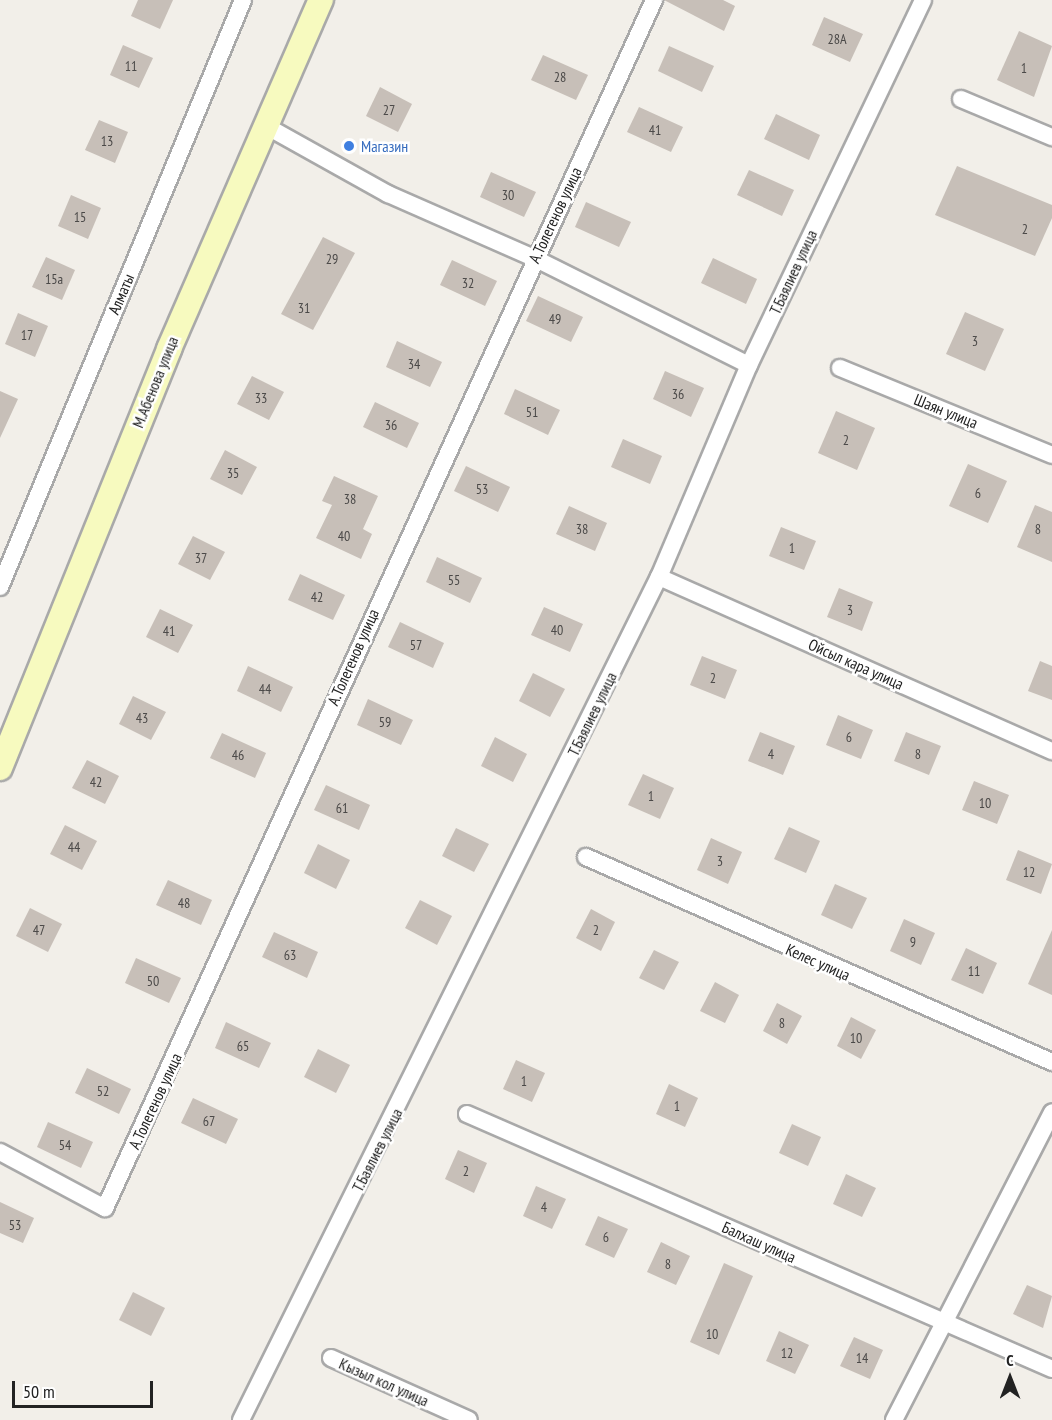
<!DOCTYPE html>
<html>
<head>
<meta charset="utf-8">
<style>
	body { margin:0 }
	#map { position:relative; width:1052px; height:1420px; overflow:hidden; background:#f2efe9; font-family:"PT Sans Narrow",sans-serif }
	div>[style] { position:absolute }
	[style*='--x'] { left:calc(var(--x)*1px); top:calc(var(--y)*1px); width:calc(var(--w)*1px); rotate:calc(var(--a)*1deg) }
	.building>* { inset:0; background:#c7bfb8 }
	.roads { filter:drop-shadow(2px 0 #a9a9a9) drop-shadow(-2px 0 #a9a9a9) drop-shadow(0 2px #a9a9a9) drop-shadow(0 -2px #a9a9a9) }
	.street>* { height:16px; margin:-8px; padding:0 8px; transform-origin:8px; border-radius:8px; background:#fff }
	.secondary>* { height:24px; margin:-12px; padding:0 12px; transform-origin:12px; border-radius:12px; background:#f7fabf }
	.dots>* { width:16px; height:16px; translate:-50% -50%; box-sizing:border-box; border:3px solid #fff; border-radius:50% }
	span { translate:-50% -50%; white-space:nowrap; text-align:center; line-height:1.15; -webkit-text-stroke:5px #fff; paint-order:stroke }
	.number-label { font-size:14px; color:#4b4948 }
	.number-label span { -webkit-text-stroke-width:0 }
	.shop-label { font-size:16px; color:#366cbe }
	.left { translate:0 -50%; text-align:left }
	.street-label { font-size:16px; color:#222 }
	.north { position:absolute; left:980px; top:1348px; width:60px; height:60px; -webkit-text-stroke:4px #fff; paint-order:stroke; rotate:0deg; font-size:16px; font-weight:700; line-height:24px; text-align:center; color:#222 }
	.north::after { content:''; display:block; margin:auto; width:21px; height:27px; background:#222; clip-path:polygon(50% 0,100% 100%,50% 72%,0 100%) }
	.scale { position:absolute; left:12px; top:1381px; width:141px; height:27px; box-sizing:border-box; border:3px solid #222; border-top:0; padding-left:8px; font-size:18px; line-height:21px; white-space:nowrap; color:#222; -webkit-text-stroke:4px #fff; paint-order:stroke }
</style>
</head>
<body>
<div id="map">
	<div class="building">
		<div style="clip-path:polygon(138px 0,173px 0,160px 29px,131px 16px)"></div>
		<div style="clip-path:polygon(664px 0,723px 0,735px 6px,724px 31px)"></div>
		<div style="clip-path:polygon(824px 17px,863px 34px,850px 62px,812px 45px)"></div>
		<div style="clip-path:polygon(1019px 31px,1052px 46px,1034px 97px,997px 80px)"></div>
		<div style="clip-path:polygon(123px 45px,153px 58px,139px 88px,110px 75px)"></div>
		<div style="clip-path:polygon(669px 46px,714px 66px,702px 92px,658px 71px)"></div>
		<div style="clip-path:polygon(543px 55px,588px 75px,576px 100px,531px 80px)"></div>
		<div style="clip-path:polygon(380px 87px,412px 104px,398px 132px,366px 116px)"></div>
		<div style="clip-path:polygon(639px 107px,683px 127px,671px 152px,627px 132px)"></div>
		<div style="clip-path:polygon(776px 114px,820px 135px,809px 160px,764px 139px)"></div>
		<div style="clip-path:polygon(99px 120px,128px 132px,115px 163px,85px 150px)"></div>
		<div style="clip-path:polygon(957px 166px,1052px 205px,1052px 218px,1035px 256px,935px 215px)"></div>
		<div style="clip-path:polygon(749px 170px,794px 190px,782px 216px,737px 195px)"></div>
		<div style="clip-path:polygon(491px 172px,536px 192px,524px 217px,480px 197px)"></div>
		<div style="clip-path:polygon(71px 195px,101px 208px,88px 239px,58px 226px)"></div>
		<div style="clip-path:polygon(586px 202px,631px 222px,619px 247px,575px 227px)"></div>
		<div style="clip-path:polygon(323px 237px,355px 253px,313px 330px,281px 314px)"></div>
		<div style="clip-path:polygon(46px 257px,75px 270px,62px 300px,32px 287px)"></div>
		<div style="clip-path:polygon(713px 258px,757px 279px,746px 304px,701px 283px)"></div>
		<div style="clip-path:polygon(452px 260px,497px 281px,485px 306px,440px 285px)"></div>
		<div style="clip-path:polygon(538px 296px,583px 317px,571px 342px,526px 321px)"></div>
		<div style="clip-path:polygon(965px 312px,1004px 329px,985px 371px,946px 354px)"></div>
		<div style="clip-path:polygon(18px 313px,48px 326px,35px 357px,5px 344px)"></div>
		<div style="clip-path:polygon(397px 341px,442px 362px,430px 387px,386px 367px)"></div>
		<div style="clip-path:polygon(665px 371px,704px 388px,691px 417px,653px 399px)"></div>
		<div style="clip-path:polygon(252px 376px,284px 392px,269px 420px,237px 404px)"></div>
		<div style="clip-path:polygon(515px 389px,560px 410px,548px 435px,504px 414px)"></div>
		<div style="clip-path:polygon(0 391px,18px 399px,0 438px)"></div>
		<div style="clip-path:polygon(375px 402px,419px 423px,407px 448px,363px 427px)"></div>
		<div style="clip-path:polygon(836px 411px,875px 428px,857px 470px,818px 453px)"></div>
		<div style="clip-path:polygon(623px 439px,662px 456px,650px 484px,611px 467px)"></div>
		<div style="clip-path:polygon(225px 450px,257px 467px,242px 495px,210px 479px)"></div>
		<div style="clip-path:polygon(968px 464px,1007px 481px,988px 523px,949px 506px)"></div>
		<div style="clip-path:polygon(466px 466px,510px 487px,498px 512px,454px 491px)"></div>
		<div style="clip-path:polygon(334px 476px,378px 496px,363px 529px,372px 534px,361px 559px,316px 538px,332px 505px,322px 501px)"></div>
		<div style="clip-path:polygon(1035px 505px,1052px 512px,1052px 562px,1017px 547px)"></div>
		<div style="clip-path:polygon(569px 506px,607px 523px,595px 551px,556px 534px)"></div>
		<div style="clip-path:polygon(781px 527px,816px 541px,804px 570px,769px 556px)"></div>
		<div style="clip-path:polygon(193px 536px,225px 552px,210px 580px,178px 564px)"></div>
		<div style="clip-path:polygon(437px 557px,482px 578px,470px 603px,426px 582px)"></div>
		<div style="clip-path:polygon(300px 574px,345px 595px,333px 620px,288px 600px)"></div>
		<div style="clip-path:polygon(839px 588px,873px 602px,862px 631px,827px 617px)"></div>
		<div style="clip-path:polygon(544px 607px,583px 624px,570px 652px,531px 635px)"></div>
		<div style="clip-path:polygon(160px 609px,193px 625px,178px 653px,146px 637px)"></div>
		<div style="clip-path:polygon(400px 622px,444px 643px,433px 668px,388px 647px)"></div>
		<div style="clip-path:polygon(702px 656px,737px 670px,725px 699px,690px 685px)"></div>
		<div style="clip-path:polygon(1040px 661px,1052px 666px,1052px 700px,1028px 691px)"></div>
		<div style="clip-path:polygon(248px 666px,293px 687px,281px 712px,237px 691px)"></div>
		<div style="clip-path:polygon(533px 673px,565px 689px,550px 717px,519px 701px)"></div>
		<div style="clip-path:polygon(133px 696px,166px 712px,151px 740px,119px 724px)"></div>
		<div style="clip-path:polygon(368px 699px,413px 720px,401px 745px,357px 725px)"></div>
		<div style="clip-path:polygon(838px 715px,873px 730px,861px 759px,826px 745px)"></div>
		<div style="clip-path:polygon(760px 732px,795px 746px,783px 775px,748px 761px)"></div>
		<div style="clip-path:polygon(906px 732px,941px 746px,929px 775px,894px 761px)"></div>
		<div style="clip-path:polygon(222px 733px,266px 753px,255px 778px,210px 758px)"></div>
		<div style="clip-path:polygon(495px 737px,527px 754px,513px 782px,481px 766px)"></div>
		<div style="clip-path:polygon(87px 760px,119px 776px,105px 804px,72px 788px)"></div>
		<div style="clip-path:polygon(643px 774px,674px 788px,660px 819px,628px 805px)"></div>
		<div style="clip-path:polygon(974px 781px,1009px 795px,997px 824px,962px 810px)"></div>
		<div style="clip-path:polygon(326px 785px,370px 805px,359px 830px,314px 810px)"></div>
		<div style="clip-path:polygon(65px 825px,97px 841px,82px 870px,50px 854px)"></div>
		<div style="clip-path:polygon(789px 827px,820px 841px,806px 873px,774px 859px)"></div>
		<div style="clip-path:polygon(456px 828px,489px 844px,474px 872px,442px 856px)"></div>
		<div style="clip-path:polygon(711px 838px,742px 852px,728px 884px,697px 870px)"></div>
		<div style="clip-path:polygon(318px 844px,350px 860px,336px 889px,304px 873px)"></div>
		<div style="clip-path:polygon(1018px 850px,1052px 864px,1041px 894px,1006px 880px)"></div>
		<div style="clip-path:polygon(168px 880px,212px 900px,201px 925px,156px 905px)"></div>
		<div style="clip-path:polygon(835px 884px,867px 898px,852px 929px,821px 915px)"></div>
		<div style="clip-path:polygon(420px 900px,452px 916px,437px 945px,405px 928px)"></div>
		<div style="clip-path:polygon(30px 908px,62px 924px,48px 952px,16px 936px)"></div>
		<div style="clip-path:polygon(591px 909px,615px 922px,601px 951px,576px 938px)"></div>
		<div style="clip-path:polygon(904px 919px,935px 933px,921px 965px,890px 951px)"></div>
		<div style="clip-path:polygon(1052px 930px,1052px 995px,1028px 984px)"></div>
		<div style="clip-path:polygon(274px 932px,318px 952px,307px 978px,262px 957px)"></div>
		<div style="clip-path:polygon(966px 948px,997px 963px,983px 994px,951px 980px)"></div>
		<div style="clip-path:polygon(654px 950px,679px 962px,664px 990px,639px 978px)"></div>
		<div style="clip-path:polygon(136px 958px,181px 978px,169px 1003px,125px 983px)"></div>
		<div style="clip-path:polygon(715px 982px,739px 995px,725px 1023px,700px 1011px)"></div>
		<div style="clip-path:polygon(777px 1003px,802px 1016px,787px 1044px,763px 1031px)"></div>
		<div style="clip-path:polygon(851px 1017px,876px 1030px,861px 1059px,837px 1046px)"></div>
		<div style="clip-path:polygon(226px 1022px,271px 1043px,259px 1068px,215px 1048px)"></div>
		<div style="clip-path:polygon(318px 1049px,350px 1065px,336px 1093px,304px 1077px)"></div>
		<div style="clip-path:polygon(516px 1060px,545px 1073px,532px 1102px,503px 1089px)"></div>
		<div style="clip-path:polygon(87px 1068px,131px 1089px,119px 1114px,75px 1093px)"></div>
		<div style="clip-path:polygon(669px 1084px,698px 1098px,685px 1127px,656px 1114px)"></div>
		<div style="clip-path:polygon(193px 1098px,238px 1119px,226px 1144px,181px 1123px)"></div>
		<div style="clip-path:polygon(48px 1122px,93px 1142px,81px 1168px,37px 1147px)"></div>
		<div style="clip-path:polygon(792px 1124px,821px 1137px,808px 1166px,779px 1153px)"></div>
		<div style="clip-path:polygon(458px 1150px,487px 1163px,474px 1193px,445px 1179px)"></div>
		<div style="clip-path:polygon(846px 1174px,876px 1188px,862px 1217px,833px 1204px)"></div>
		<div style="clip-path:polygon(536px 1186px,566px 1199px,552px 1229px,523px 1216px)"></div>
		<div style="clip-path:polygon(0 1202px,34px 1218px,23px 1243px,0 1233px)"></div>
		<div style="clip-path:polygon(598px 1216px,628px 1229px,614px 1258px,585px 1245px)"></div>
		<div style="clip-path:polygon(661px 1242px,690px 1256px,676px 1285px,647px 1272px)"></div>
		<div style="clip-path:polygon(724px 1263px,753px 1276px,719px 1355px,690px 1342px)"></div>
		<div style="clip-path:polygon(1027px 1285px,1052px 1296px,1043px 1328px,1013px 1314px)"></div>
		<div style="clip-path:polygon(133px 1292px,165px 1308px,151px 1336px,119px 1320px)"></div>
		<div style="clip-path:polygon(779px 1331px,809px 1345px,795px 1374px,766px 1361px)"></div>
		<div style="clip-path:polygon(854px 1337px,883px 1350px,870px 1379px,840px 1366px)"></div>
	</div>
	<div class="roads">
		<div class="street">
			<div style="--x:961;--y:99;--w:99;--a:22.7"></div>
			<div style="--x:264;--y:125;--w:142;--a:29.1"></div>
			<div style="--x:388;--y:194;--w:159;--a:23.7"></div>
			<div style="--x:534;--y:258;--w:240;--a:26.5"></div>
			<div style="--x:840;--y:368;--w:229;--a:22.3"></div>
			<div style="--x:659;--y:577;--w:430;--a:23.9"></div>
			<div style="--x:0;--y:587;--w:635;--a:-67.51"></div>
			<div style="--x:586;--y:857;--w:509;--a:23.75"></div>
			<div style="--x:467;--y:1114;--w:638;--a:23.55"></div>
			<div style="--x:0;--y:1152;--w:119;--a:28.1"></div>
			<div style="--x:105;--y:1208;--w:1327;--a:-65.56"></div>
			<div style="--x:331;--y:1358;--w:151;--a:24.2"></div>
			<div style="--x:241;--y:1420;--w:941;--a:-63.63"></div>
			<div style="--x:659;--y:577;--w:230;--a:-67"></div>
			<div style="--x:749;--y:365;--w:404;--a:-64.5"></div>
			<div style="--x:894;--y:1420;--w:346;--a:-62.8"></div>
		</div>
		<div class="secondary">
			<div style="--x:0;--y:768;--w:452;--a:-68"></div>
			<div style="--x:169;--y:349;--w:381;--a:-66.5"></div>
		</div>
	</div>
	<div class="dots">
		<div style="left:349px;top:146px;background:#3f7fe0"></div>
	</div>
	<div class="number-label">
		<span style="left:837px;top:39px">28А</span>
		<span style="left:131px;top:66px">11</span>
		<span style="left:1024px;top:68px">1</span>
		<span style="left:560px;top:77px">28</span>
		<span style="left:389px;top:110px">27</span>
		<span style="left:655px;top:130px">41</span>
		<span style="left:107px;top:141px">13</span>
		<span style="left:508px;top:195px">30</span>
		<span style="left:80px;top:217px">15</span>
		<span style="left:1025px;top:229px">2</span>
		<span style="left:332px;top:259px">29</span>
		<span style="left:54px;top:279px">15а</span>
		<span style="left:468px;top:283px">32</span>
		<span style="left:304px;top:308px">31</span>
		<span style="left:555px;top:319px">49</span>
		<span style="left:27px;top:335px">17</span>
		<span style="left:975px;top:341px">3</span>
		<span style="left:414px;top:364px">34</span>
		<span style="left:678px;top:394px">36</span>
		<span style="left:261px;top:398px">33</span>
		<span style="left:532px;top:412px">51</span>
		<span style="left:391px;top:425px">36</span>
		<span style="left:846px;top:440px">2</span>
		<span style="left:233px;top:473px">35</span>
		<span style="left:482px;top:489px">53</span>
		<span style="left:978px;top:493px">6</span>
		<span style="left:350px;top:499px">38</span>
		<span style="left:582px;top:529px">38</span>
		<span style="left:1038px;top:529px">8</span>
		<span style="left:344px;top:536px">40</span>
		<span style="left:792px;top:548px">1</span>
		<span style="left:201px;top:558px">37</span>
		<span style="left:454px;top:580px">55</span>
		<span style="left:317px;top:597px">42</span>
		<span style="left:850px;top:610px">3</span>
		<span style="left:557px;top:630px">40</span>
		<span style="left:169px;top:631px">41</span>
		<span style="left:416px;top:645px">57</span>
		<span style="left:713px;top:678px">2</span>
		<span style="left:265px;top:689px">44</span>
		<span style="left:142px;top:718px">43</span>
		<span style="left:385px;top:722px">59</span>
		<span style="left:849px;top:737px">6</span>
		<span style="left:771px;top:754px">4</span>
		<span style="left:918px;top:754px">8</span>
		<span style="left:238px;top:755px">46</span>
		<span style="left:96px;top:782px">42</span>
		<span style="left:651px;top:796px">1</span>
		<span style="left:985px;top:803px">10</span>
		<span style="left:342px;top:808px">61</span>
		<span style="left:74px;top:847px">44</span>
		<span style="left:720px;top:861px">3</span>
		<span style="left:1029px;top:872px">12</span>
		<span style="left:184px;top:903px">48</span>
		<span style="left:39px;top:930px">47</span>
		<span style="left:596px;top:930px">2</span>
		<span style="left:913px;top:942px">9</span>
		<span style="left:290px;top:955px">63</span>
		<span style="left:974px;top:971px">11</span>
		<span style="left:153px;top:981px">50</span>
		<span style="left:782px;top:1023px">8</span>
		<span style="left:856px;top:1038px">10</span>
		<span style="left:243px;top:1046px">65</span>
		<span style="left:524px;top:1081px">1</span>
		<span style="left:103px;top:1091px">52</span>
		<span style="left:677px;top:1106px">1</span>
		<span style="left:209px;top:1121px">67</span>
		<span style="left:65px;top:1145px">54</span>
		<span style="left:466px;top:1171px">2</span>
		<span style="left:544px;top:1207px">4</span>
		<span style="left:15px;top:1225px">53</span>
		<span style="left:606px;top:1237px">6</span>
		<span style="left:668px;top:1264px">8</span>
		<span style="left:712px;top:1334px">10</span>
		<span style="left:787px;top:1353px">12</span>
		<span style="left:862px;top:1358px">14</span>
	</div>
	<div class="shop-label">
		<span class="left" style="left:361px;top:146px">Магазин</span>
	</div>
	<div class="street-label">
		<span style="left:555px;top:215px;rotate:-65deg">А.Толегенов улица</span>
		<span style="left:793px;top:272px;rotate:-65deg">Т.Баялиев улица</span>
		<span style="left:121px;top:294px;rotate:-67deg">Алматы</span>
		<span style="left:155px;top:382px;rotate:-68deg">М.Абенова улица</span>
		<span style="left:946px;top:411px;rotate:22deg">Шаян улица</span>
		<span style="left:353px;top:657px;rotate:-66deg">А.Толегенов улица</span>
		<span style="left:856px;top:664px;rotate:24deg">Ойсыл кара улица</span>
		<span style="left:592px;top:714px;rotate:-64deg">Т.Баялиев улица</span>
		<span style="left:818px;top:962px;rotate:24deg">Келес улица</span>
		<span style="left:155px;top:1101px;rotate:-65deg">А.Толегенов улица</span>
		<span style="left:377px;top:1150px;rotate:-63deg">Т.Баялиев улица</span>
		<span style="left:759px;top:1242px;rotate:24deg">Балхаш улица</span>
		<span style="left:384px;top:1382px;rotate:24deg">Кызыл кол улица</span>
	</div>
	<div class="north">С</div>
	<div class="scale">50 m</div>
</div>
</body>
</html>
